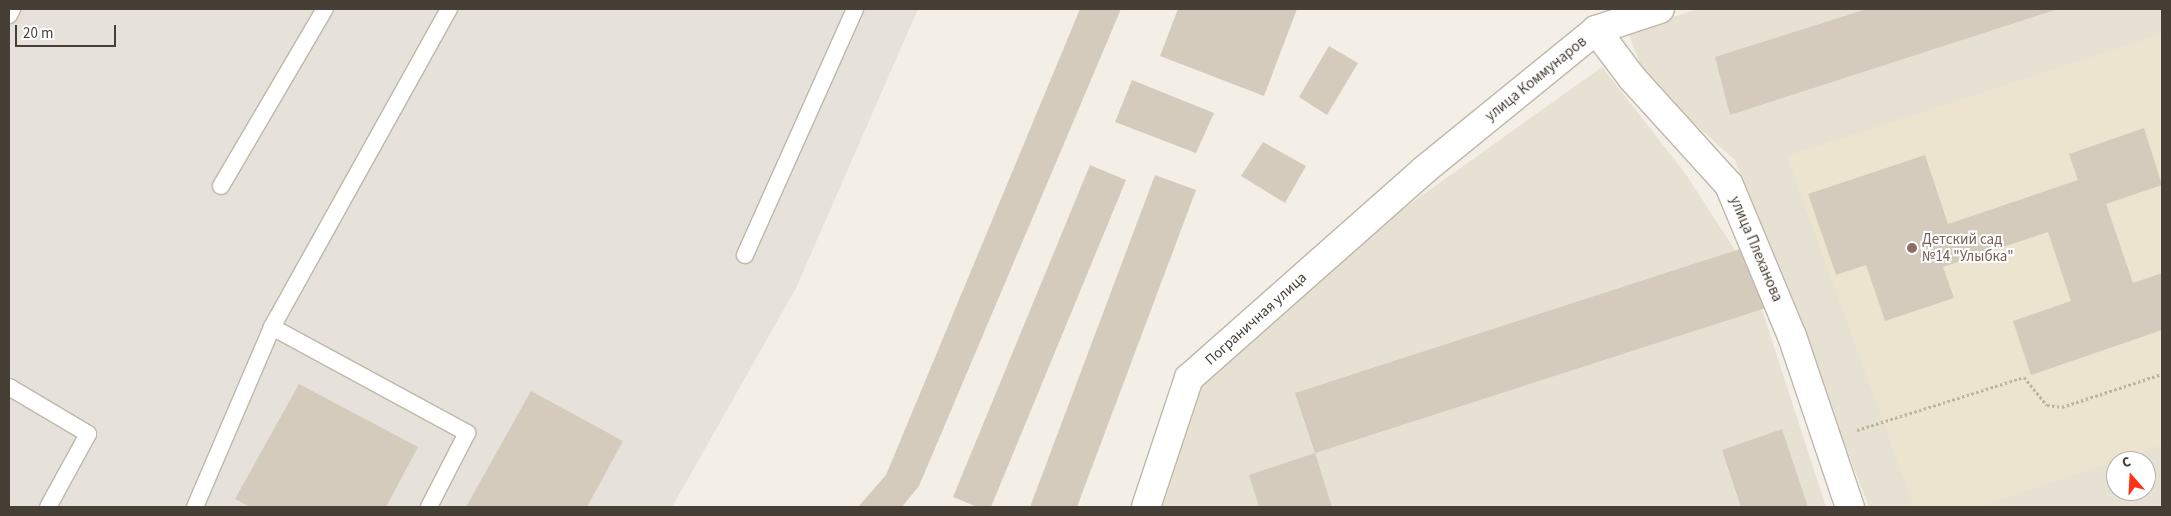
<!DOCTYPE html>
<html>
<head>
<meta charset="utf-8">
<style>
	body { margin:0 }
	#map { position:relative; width:2171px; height:516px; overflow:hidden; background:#f3efe6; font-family:"Source Sans 3",sans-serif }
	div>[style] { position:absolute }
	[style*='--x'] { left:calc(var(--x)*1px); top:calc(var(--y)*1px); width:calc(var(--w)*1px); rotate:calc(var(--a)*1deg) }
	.residential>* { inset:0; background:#e7e1d4 }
	.industrial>* { inset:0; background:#e6e1db }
	.education>* { inset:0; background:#ede4d0 }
	.building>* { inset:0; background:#d5cbbc }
	.path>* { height:3px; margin-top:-1.5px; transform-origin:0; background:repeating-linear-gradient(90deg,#c1b39a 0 2.5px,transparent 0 5px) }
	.roads { filter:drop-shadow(1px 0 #bfb7a9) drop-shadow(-1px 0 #bfb7a9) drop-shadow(0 1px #bfb7a9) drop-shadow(0 -1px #bfb7a9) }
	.service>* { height:16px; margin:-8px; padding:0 8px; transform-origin:8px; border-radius:8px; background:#fff }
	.minor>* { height:28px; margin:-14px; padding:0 14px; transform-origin:14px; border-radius:14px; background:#fff }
	.dots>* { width:14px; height:14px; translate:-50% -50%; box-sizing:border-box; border:2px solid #fff; border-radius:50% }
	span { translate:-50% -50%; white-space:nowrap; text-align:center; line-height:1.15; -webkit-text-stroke:4px #fff; paint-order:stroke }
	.street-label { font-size:15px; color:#463f35 }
	.education-label { font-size:15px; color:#785e54 }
	.left { translate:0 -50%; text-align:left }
	.frame { position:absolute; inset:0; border:10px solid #463f35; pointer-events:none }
	.north { position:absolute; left:2106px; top:451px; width:50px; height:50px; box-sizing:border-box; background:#fff; border:1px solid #b5b2ae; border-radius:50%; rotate:341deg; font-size:14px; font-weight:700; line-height:20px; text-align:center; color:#463f35 }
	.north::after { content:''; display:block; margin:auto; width:18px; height:22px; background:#fd3314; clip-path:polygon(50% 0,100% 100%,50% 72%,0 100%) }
	.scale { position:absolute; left:15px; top:25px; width:101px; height:22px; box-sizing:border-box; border:2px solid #463f35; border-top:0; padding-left:6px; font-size:15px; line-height:18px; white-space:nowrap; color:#463f35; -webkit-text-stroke:4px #fff; paint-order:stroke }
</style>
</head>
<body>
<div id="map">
	<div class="residential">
		<div style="clip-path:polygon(evenodd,1697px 9px,2162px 9px,2162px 507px,1869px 507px,1735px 160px,1647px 82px,1628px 32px,1697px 9px,2116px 461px,2146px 461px,2146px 491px,2116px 491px,2116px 461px)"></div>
		<div style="clip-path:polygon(1602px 67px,1685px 173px,1750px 273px,1826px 507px,1139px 507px,1185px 397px,1271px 303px)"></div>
	</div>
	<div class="industrial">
		<div style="clip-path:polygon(9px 9px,918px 9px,796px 288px,672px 507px,9px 507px)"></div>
	</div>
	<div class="education">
		<div style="clip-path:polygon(2162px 34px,2162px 445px,1978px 507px,1914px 507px,1787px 156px)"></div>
	</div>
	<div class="building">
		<div style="clip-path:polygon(1080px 9px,1121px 9px,919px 486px,902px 507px,858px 507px,886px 475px)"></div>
		<div style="clip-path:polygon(1178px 9px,1297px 9px,1264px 96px,1160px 56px)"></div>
		<div style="clip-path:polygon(1867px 9px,2058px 9px,1730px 115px,1715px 57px)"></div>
		<div style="clip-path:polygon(1329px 46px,1358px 63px,1327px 115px,1299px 97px)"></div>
		<div style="clip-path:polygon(1132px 80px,1214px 113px,1196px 153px,1115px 122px)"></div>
		<div style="clip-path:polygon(2144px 128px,2162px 185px,2106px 204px,2133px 283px,2162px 273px,2162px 330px,2031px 375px,2013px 321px,2071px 301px,2048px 232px,1943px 267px,1954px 298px,1885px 321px,1866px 265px,1836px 275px,1808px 194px,1925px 155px,1948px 224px,2078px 180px,2069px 154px)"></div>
		<div style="clip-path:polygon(1263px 142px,1306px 166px,1285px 203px,1241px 176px)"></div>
		<div style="clip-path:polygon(1090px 165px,1126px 180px,991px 507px,977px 507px,953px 497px)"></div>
		<div style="clip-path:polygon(1155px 175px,1196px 190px,1077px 507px,1030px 507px)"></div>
		<div style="clip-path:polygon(1746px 247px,1766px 308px,1315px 453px,1332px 507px,1259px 507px,1249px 475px,1315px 453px,1295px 393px)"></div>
		<div style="clip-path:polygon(299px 384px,418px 447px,386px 507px,250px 507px,235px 499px)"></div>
		<div style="clip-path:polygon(531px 391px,623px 441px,587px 507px,466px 507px)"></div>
		<div style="clip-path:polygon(1782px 429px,1808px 507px,1741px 507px,1722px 450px)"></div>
	</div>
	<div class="path">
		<div style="--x:1857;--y:430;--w:175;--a:-17.6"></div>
		<div style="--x:2024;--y:377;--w:36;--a:51"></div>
		<div style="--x:2047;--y:405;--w:15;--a:8"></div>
		<div style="--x:2062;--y:407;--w:105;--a:-18.3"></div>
	</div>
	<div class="roads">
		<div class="service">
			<div style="--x:9;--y:15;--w:7;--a:-63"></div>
			<div style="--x:221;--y:186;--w:205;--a:-59.6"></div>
			<div style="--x:745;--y:255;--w:269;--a:-65.9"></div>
			<div style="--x:272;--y:327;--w:222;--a:28.5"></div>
			<div style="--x:467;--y:433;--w:83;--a:117.2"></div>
			<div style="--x:9;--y:387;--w:92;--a:30.7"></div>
			<div style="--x:88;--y:434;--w:83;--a:118.7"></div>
			<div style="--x:195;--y:507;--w:196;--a:-66.8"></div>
			<div style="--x:272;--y:327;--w:364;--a:-60.9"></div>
		</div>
		<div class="minor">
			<div style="--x:1596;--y:30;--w:60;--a:53.1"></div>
			<div style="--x:1632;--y:78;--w:144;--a:47.8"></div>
			<div style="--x:1729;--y:185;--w:164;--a:67.4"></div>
			<div style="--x:1792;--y:336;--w:181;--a:71.3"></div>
			<div style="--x:1146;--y:507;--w:136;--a:-71.6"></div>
			<div style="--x:1189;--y:378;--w:314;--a:-41.5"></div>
			<div style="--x:1424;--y:170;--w:222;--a:-39.1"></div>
			<div style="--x:1596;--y:30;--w:67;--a:-18.2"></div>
		</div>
	</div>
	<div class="dots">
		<div style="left:1912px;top:248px;background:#8d6e63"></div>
	</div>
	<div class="street-label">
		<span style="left:1536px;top:79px;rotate:-39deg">улица Коммунаров</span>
		<span style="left:1756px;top:249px;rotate:67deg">улица Плеханова</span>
		<span style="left:1256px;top:319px;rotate:-42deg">Пограничная улица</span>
	</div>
	<div class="education-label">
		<span class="left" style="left:1922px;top:248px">Детский сад<br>№14 "Улыбка"</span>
	</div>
	<div class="frame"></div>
	<div class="north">С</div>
	<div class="scale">20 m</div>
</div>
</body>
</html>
